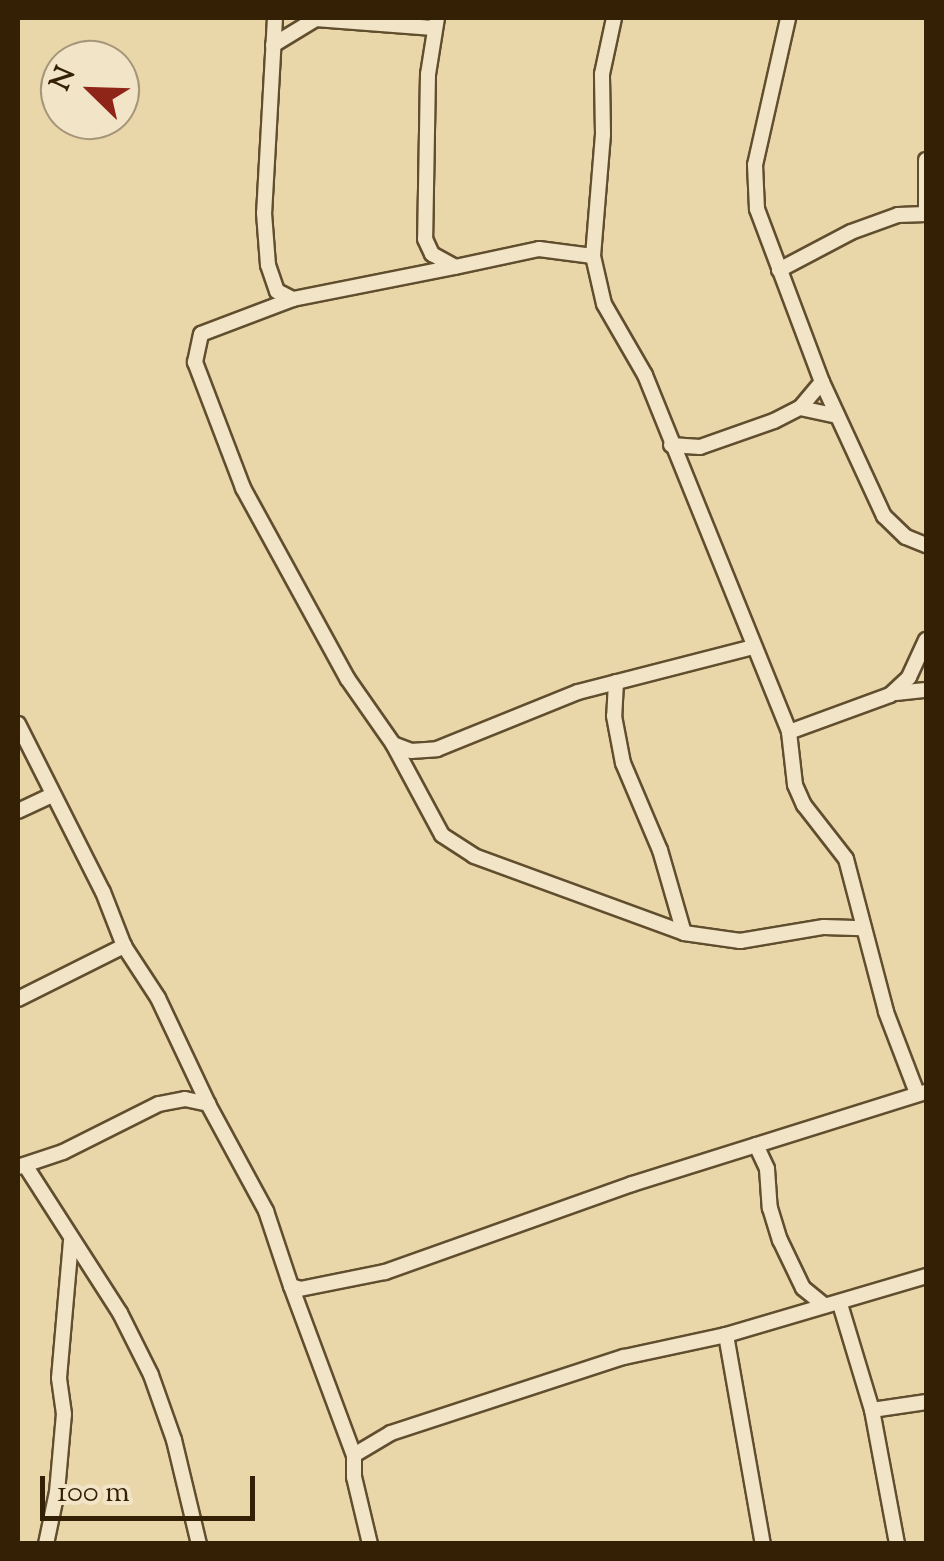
<!DOCTYPE html>
<html>
<head>
<meta charset="utf-8">
<style>
	body { margin:0 }
	#map { position:relative; width:944px; height:1561px; overflow:hidden; background:#e9d6a9; font-family:"Sorts Mill Goudy",serif }
	div>[style] { position:absolute }
	[style*='--x'] { left:calc(var(--x)*1px); top:calc(var(--y)*1px); width:calc(var(--w)*1px); rotate:calc(var(--a)*1deg) }
	.roads { filter:drop-shadow(2px 0 #614e2e) drop-shadow(-2px 0 #614e2e) drop-shadow(0 2px #614e2e) drop-shadow(0 -2px #614e2e) }
	.minor>* { height:14px; margin:-7px; padding:0 7px; transform-origin:7px; border-radius:7px; background:#f1e4c7 }
	span { translate:-50% -50%; white-space:nowrap; text-align:center; line-height:1.15; -webkit-text-stroke:9px #f1e4c7; paint-order:stroke }
	.frame { position:absolute; inset:0; border:20px solid #342005; pointer-events:none }
	.north { position:absolute; left:40px; top:40px; width:100px; height:100px; box-sizing:border-box; background:#f1e4c7; border:2px solid #a59679; border-radius:50%; rotate:293deg; font-size:28px; font-weight:700; line-height:40px; text-align:center; color:#342005 }
	.north::after { content:''; display:block; margin:auto; width:35px; height:45px; background:#8f2418; clip-path:polygon(50% 0,100% 100%,50% 72%,0 100%) }
	.scale { position:absolute; left:40px; top:1476px; width:215px; height:45px; box-sizing:border-box; border:5px solid #342005; border-top:0; padding-left:12px; font-size:30px; line-height:35px; white-space:nowrap; color:#342005; -webkit-text-stroke:8px #f1e4c7; paint-order:stroke }
</style>
</head>
<body>
<div id="map">
	<div class="roads">
		<div class="minor">
			<div style="--x:275;--y:18;--w:195;--a:93.2"></div>
			<div style="--x:264;--y:213;--w:52;--a:85.6"></div>
			<div style="--x:268;--y:265;--w:28;--a:71"></div>
			<div style="--x:277;--y:291;--w:18;--a:27"></div>
			<div style="--x:293;--y:299;--w:165;--a:-11.2"></div>
			<div style="--x:437;--y:18;--w:57;--a:99.1"></div>
			<div style="--x:428;--y:74;--w:165;--a:91"></div>
			<div style="--x:425;--y:239;--w:17;--a:65"></div>
			<div style="--x:432;--y:254;--w:26;--a:29"></div>
			<div style="--x:455;--y:267;--w:86;--a:-12.1"></div>
			<div style="--x:539;--y:249;--w:54;--a:7.4"></div>
			<div style="--x:593;--y:256;--w:49;--a:77.1"></div>
			<div style="--x:604;--y:304;--w:82;--a:60"></div>
			<div style="--x:645;--y:375;--w:385;--a:68"></div>
			<div style="--x:789;--y:732;--w:53;--a:83.5"></div>
			<div style="--x:795;--y:785;--w:22;--a:66"></div>
			<div style="--x:804;--y:805;--w:68;--a:52.1"></div>
			<div style="--x:846;--y:859;--w:158;--a:75.3"></div>
			<div style="--x:886;--y:1012;--w:87;--a:69.1"></div>
			<div style="--x:273;--y:45;--w:50;--a:-31.2"></div>
			<div style="--x:316;--y:19;--w:117;--a:4.4"></div>
			<div style="--x:926;--y:160;--w:48;--a:90"></div>
			<div style="--x:593;--y:256;--w:122;--a:-85.3"></div>
			<div style="--x:603;--y:134;--w:60;--a:-91"></div>
			<div style="--x:602;--y:74;--w:57;--a:-77.9"></div>
			<div style="--x:779;--y:270;--w:81;--a:-27.8"></div>
			<div style="--x:851;--y:232;--w:50;--a:-19.9"></div>
			<div style="--x:898;--y:215;--w:28;--a:-2"></div>
			<div style="--x:293;--y:299;--w:98;--a:159.2"></div>
			<div style="--x:201;--y:334;--w:29;--a:102"></div>
			<div style="--x:195;--y:362;--w:135;--a:69.1"></div>
			<div style="--x:243;--y:488;--w:217;--a:61.3"></div>
			<div style="--x:347;--y:678;--w:80;--a:55.1"></div>
			<div style="--x:393;--y:744;--w:103;--a:61.7"></div>
			<div style="--x:442;--y:835;--w:38;--a:33"></div>
			<div style="--x:474;--y:856;--w:224;--a:20.1"></div>
			<div style="--x:684;--y:933;--w:57;--a:8.1"></div>
			<div style="--x:740;--y:941;--w:85;--a:-9.5"></div>
			<div style="--x:824;--y:927;--w:38;--a:2"></div>
			<div style="--x:822;--y:382;--w:148;--a:65.2"></div>
			<div style="--x:884;--y:516;--w:30;--a:44"></div>
			<div style="--x:906;--y:537;--w:22;--a:22"></div>
			<div style="--x:800;--y:408;--w:38;--a:12"></div>
			<div style="--x:671;--y:445;--w:29;--a:4"></div>
			<div style="--x:700;--y:447;--w:78;--a:-19.4"></div>
			<div style="--x:774;--y:421;--w:29;--a:-27"></div>
			<div style="--x:800;--y:408;--w:34;--a:-50"></div>
			<div style="--x:822;--y:382;--w:185;--a:-110.6"></div>
			<div style="--x:757;--y:209;--w:44;--a:-92.6"></div>
			<div style="--x:755;--y:165;--w:151;--a:-77.3"></div>
			<div style="--x:616;--y:682;--w:34;--a:93"></div>
			<div style="--x:614;--y:716;--w:48;--a:79.2"></div>
			<div style="--x:623;--y:763;--w:95;--a:67"></div>
			<div style="--x:660;--y:850;--w:86;--a:73.9"></div>
			<div style="--x:896;--y:693;--w:30;--a:-6"></div>
			<div style="--x:18;--y:724;--w:188;--a:63.2"></div>
			<div style="--x:103;--y:892;--w:58;--a:68.7"></div>
			<div style="--x:124;--y:946;--w:62;--a:56.8"></div>
			<div style="--x:158;--y:998;--w:117;--a:64.7"></div>
			<div style="--x:789;--y:732;--w:108;--a:-20.1"></div>
			<div style="--x:890;--y:695;--w:26;--a:-43"></div>
			<div style="--x:909;--y:677;--w:41;--a:-65.3"></div>
			<div style="--x:393;--y:744;--w:19;--a:21"></div>
			<div style="--x:411;--y:751;--w:26;--a:-4"></div>
			<div style="--x:437;--y:749;--w:152;--a:-22"></div>
			<div style="--x:578;--y:692;--w:181;--a:-14.4"></div>
			<div style="--x:18;--y:811;--w:38;--a:-25"></div>
			<div style="--x:18;--y:999;--w:119;--a:-26.6"></div>
			<div style="--x:756;--y:1145;--w:26;--a:65"></div>
			<div style="--x:767;--y:1169;--w:39;--a:86"></div>
			<div style="--x:770;--y:1208;--w:34;--a:73"></div>
			<div style="--x:780;--y:1240;--w:53;--a:64.4"></div>
			<div style="--x:803;--y:1288;--w:28;--a:39"></div>
			<div style="--x:25;--y:1165;--w:176;--a:57.3"></div>
			<div style="--x:120;--y:1313;--w:69;--a:63.4"></div>
			<div style="--x:151;--y:1375;--w:69;--a:70.5"></div>
			<div style="--x:174;--y:1440;--w:107;--a:76.5"></div>
			<div style="--x:18;--y:1167;--w:47;--a:-18.4"></div>
			<div style="--x:63;--y:1152;--w:107;--a:-26.6"></div>
			<div style="--x:159;--y:1104;--w:26;--a:-11"></div>
			<div style="--x:185;--y:1099;--w:24;--a:12"></div>
			<div style="--x:208;--y:1104;--w:122;--a:61.5"></div>
			<div style="--x:266;--y:1211;--w:79;--a:71.6"></div>
			<div style="--x:291;--y:1286;--w:9;--a:18"></div>
			<div style="--x:300;--y:1289;--w:87;--a:-11.3"></div>
			<div style="--x:385;--y:1272;--w:262;--a:-19.6"></div>
			<div style="--x:632;--y:1184;--w:308;--a:-17.4"></div>
			<div style="--x:291;--y:1286;--w:180;--a:69.6"></div>
			<div style="--x:840;--y:1304;--w:111;--a:73.2"></div>
			<div style="--x:872;--y:1410;--w:136;--a:79.4"></div>
			<div style="--x:726;--y:1335;--w:212;--a:80"></div>
			<div style="--x:872;--y:1410;--w:55;--a:-8.4"></div>
			<div style="--x:46;--y:1544;--w:53;--a:-78.1"></div>
			<div style="--x:57;--y:1492;--w:78;--a:-84.9"></div>
			<div style="--x:64;--y:1414;--w:36;--a:-98"></div>
			<div style="--x:59;--y:1378;--w:138;--a:-85"></div>
			<div style="--x:370;--y:1544;--w:69;--a:-103.4"></div>
			<div style="--x:354;--y:1477;--w:22;--a:-90"></div>
			<div style="--x:354;--y:1455;--w:43;--a:-30.7"></div>
			<div style="--x:391;--y:1433;--w:245;--a:-18.1"></div>
			<div style="--x:624;--y:1357;--w:104;--a:-12.2"></div>
			<div style="--x:726;--y:1335;--w:209;--a:-16.4"></div>
		</div>
	</div>
	<div class="frame"></div>
	<div class="north">N</div>
	<div class="scale">100 m</div>
</div>
</body>
</html>
